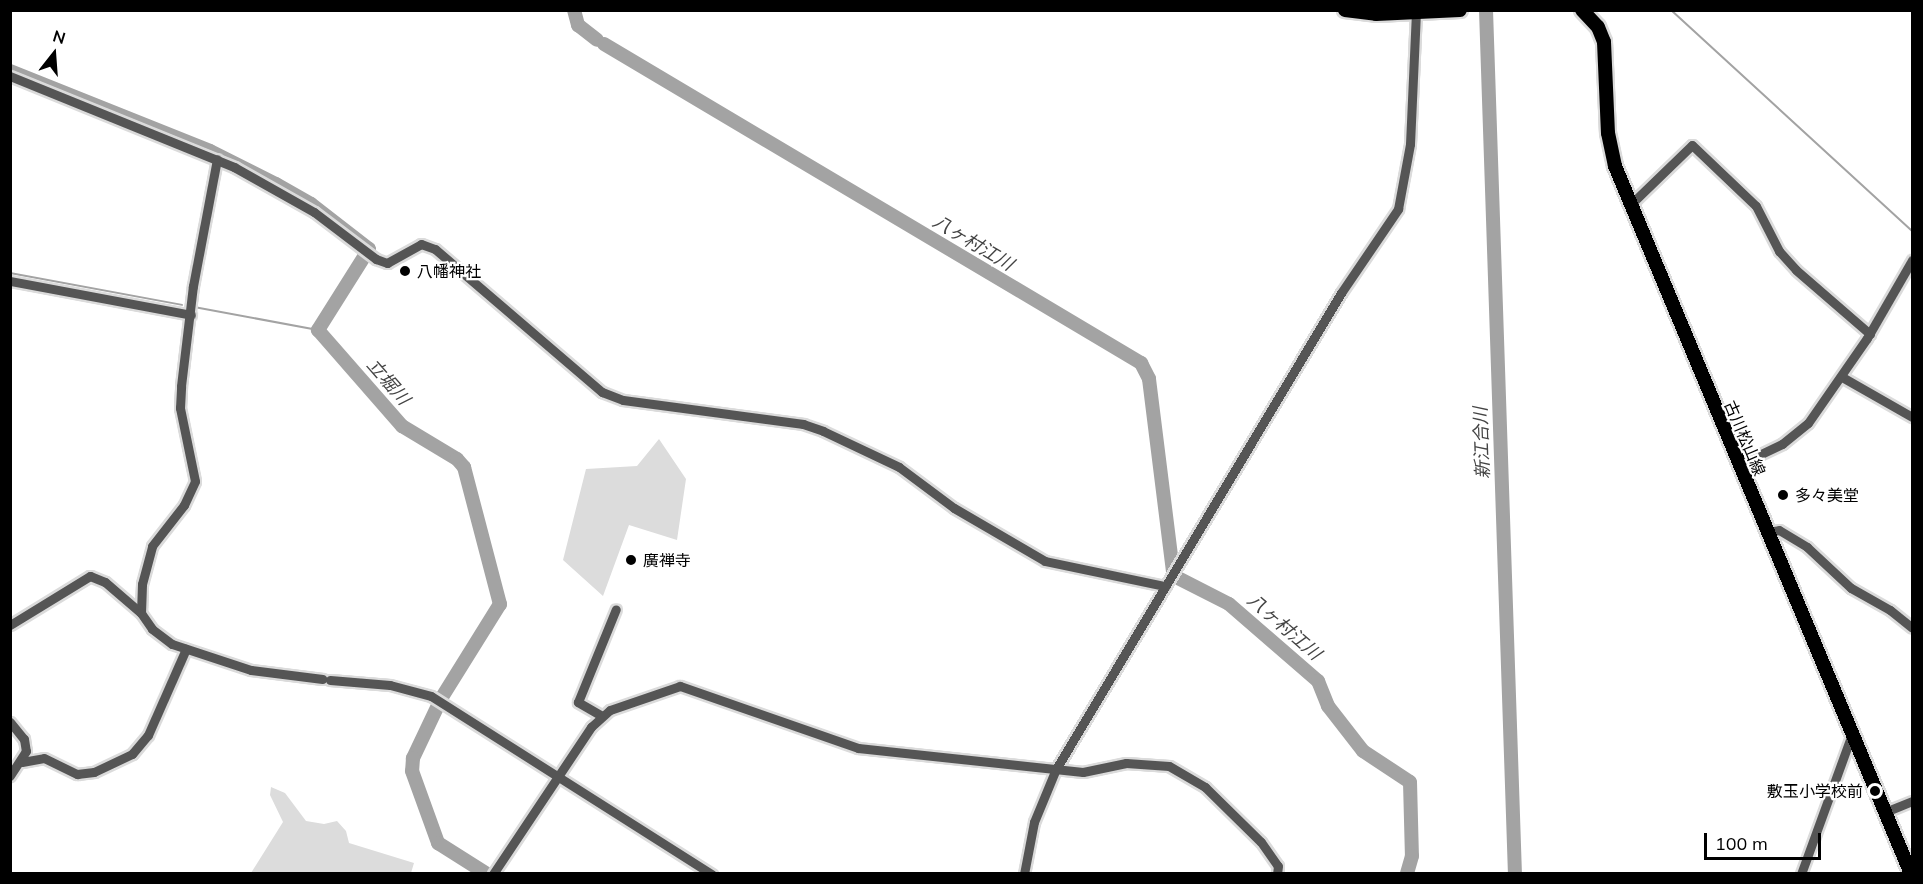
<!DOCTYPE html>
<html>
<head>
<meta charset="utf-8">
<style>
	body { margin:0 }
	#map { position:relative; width:1923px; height:884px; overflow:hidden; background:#fff; font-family:Mulish,"Noto Sans JP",sans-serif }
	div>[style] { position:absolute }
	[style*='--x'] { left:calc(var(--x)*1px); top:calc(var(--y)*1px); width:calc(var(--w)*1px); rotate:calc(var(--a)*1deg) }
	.green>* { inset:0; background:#dcdcdc }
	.stream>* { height:2px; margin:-1px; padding:0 1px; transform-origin:1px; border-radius:1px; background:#a3a3a3 }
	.river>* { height:14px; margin:-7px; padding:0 7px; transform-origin:7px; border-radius:7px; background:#a3a3a3 }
	.roads { filter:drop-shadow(2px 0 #dbdbdb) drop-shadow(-2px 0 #dbdbdb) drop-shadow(0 2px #dbdbdb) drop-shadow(0 -2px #dbdbdb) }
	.minor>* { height:9px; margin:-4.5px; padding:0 4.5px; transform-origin:4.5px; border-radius:4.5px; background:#555 }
	.primary>* { height:14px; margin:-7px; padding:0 7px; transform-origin:7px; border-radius:7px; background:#000 }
	.dots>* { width:16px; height:16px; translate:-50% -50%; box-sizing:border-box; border:3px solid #fff; border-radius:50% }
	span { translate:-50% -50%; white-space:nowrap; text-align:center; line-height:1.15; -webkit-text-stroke:4.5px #fff; paint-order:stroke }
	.poi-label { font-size:16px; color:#000 }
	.left { translate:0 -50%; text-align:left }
	.right { translate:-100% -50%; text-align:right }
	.street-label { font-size:16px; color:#000 }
	.water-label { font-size:18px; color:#444; font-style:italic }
	.frame { position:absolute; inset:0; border:12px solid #000; pointer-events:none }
	.north { position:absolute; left:24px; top:24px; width:60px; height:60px; -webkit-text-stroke:4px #fff; paint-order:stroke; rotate:17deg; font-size:16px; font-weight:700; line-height:24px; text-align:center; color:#000 }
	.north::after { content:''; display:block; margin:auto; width:21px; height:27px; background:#000; clip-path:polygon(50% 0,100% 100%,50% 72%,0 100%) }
	.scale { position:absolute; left:1704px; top:833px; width:117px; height:27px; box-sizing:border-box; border:3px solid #000; border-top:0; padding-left:8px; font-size:18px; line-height:21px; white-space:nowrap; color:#000; -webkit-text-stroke:4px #fff; paint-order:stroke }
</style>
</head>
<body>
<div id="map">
	<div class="green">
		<div style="clip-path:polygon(659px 439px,686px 479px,677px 540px,629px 525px,603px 596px,563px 560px,586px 469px,637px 466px)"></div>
		<div style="clip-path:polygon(271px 787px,285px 793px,306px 821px,324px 824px,337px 821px,346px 831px,349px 843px,414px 863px,411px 873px,251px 873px,283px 822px,270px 795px)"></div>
	</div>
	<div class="stream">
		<div style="--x:1671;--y:10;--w:327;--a:42.5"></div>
		<div style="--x:10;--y:273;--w:175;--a:10.5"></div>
		<div style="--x:194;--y:307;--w:126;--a:10.5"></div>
	</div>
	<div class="river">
		<div style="--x:574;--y:10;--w:16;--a:75"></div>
		<div style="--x:578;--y:25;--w:24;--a:38"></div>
		<div style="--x:1486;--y:10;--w:864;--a:88.08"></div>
		<div style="--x:604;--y:44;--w:625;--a:30.71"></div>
		<div style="--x:1141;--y:363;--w:18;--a:63"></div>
		<div style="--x:1149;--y:379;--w:195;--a:82.9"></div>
		<div style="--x:10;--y:71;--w:215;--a:21.8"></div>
		<div style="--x:210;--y:151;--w:74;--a:26.6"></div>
		<div style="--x:276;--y:184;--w:40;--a:29.7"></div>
		<div style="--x:311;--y:204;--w:73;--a:37.8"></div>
		<div style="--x:369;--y:249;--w:96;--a:122.2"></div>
		<div style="--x:318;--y:330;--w:128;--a:48.8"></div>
		<div style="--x:402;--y:426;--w:64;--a:31"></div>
		<div style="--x:457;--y:459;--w:11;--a:49"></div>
		<div style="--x:464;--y:467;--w:142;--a:75.3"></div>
		<div style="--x:500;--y:604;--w:110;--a:121.9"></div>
		<div style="--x:442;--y:697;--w:68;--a:115.4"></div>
		<div style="--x:413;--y:758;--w:13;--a:94"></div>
		<div style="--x:412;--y:771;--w:77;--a:70.1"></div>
		<div style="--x:438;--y:843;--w:58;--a:32.3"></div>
		<div style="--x:1178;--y:578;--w:57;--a:27"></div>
		<div style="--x:1229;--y:604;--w:118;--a:40.9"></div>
		<div style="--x:1318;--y:681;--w:27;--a:68"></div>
		<div style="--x:1328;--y:706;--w:57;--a:52.1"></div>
		<div style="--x:1363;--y:751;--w:56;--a:33.4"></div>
		<div style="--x:1410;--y:782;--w:74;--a:88.5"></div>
		<div style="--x:1412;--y:856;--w:19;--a:106"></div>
	</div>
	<div class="roads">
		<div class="minor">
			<div style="--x:10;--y:76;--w:242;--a:22.1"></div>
			<div style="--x:234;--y:167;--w:92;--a:29.4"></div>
			<div style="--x:314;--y:212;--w:78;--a:37.2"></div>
			<div style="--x:376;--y:259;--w:12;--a:20"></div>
			<div style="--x:387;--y:263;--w:39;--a:-29"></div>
			<div style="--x:421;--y:244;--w:15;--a:20"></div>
			<div style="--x:435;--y:249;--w:220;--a:40.6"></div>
			<div style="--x:602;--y:392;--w:22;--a:21"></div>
			<div style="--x:623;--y:400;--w:182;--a:7.6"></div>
			<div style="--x:803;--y:424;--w:21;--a:19"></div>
			<div style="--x:823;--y:431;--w:84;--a:25.3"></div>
			<div style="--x:899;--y:467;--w:69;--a:36.7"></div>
			<div style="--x:954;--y:508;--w:105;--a:30.2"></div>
			<div style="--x:1045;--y:561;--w:123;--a:11.8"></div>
			<div style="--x:1630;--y:205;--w:86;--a:-44.1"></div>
			<div style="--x:1692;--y:145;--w:88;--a:43.6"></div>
			<div style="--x:1756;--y:206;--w:51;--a:62.9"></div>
			<div style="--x:1779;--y:251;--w:25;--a:48"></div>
			<div style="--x:1796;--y:270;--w:98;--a:40.9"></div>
			<div style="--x:10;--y:281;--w:184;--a:10.6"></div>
			<div style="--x:1842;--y:377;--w:81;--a:29.7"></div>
			<div style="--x:1738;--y:465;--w:49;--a:-25.5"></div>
			<div style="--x:1782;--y:444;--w:33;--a:-39"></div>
			<div style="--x:1808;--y:423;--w:103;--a:-55.2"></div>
			<div style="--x:1867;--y:338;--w:90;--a:-60"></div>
			<div style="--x:1767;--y:532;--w:12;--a:-9"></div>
			<div style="--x:1779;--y:530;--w:33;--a:31"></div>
			<div style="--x:1807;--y:547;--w:60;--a:43"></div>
			<div style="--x:1851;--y:588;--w:45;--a:29.4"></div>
			<div style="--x:1890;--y:610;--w:28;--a:39"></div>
			<div style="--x:141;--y:613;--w:29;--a:-88"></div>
			<div style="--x:142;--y:584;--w:39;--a:-75"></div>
			<div style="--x:152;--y:546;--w:52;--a:-52"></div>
			<div style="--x:184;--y:505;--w:26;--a:-65"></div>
			<div style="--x:195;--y:481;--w:75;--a:-101.6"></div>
			<div style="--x:180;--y:408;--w:22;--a:-87"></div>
			<div style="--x:181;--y:386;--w:101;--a:-83.2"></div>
			<div style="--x:193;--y:286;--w:129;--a:-79.3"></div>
			<div style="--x:10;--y:625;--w:94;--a:-31.5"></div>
			<div style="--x:90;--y:576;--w:16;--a:22"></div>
			<div style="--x:105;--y:582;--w:48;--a:40.7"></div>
			<div style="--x:141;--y:613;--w:19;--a:55"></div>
			<div style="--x:152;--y:629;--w:25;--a:37"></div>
			<div style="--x:172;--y:644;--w:83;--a:18.2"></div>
			<div style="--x:251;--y:670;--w:72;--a:7.2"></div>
			<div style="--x:330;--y:680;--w:60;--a:4.8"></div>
			<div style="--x:390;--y:685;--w:42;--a:15"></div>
			<div style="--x:431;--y:696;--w:333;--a:32.4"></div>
			<div style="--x:602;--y:716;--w:28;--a:-150"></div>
			<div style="--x:578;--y:702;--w:100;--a:-67.8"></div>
			<div style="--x:10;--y:722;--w:22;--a:51"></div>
			<div style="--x:24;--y:739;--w:12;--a:81"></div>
			<div style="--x:26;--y:751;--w:30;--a:123"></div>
			<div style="--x:22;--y:762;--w:22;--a:-10"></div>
			<div style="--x:44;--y:758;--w:37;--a:26"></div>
			<div style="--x:77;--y:774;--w:17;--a:-7"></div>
			<div style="--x:94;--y:772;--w:42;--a:-25.3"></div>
			<div style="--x:132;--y:754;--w:25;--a:-50"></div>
			<div style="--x:148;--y:735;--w:94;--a:-66.2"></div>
			<div style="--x:1885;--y:812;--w:29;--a:-22"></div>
			<div style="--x:493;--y:874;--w:177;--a:-56.3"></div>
			<div style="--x:591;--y:727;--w:25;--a:-42"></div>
			<div style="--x:610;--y:710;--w:74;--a:-18.9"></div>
			<div style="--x:680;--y:686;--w:188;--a:19.2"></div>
			<div style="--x:858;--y:748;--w:226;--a:6.1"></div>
			<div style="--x:1083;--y:772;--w:44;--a:-11.8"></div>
			<div style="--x:1126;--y:763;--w:43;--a:4"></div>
			<div style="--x:1169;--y:766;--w:42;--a:30.3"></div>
			<div style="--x:1205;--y:787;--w:78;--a:44.5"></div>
			<div style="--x:1261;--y:842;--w:29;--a:55"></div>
			<div style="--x:1278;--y:866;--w:8;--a:97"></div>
			<div style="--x:1024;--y:874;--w:53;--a:-79.1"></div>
			<div style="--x:1034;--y:822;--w:57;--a:-67.5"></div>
			<div style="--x:1056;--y:769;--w:555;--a:-59.09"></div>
			<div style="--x:1341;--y:293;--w:102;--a:-55.8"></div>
			<div style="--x:1398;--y:209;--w:66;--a:-79.5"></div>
			<div style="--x:1410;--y:144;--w:131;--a:-87.4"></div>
			<div style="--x:1801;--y:874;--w:149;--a:-70"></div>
		</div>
		<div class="primary">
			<div style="--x:1345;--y:10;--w:31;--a:7"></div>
			<div style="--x:1376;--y:14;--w:84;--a:-2.7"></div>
			<div style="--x:1582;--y:10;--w:23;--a:47"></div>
			<div style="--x:1598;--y:27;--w:16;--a:68"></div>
			<div style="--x:1604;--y:42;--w:91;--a:87.5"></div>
			<div style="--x:1608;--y:133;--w:34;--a:78"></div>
			<div style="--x:1615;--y:166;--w:767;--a:67.31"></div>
		</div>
	</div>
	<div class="dots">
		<div style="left:405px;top:271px;background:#000"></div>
		<div style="left:1783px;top:495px;background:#000"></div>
		<div style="left:631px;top:560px;background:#000"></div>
		<div style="left:1875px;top:791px;background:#000"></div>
	</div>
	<div class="poi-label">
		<span class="left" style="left:417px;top:271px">八幡神社</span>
		<span class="left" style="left:1795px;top:495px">多々美堂</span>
		<span class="left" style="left:643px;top:560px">廣禅寺</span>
		<span class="right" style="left:1863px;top:791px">敷玉小学校前</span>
	</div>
	<div class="street-label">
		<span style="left:1745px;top:438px;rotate:67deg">古川松山線</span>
	</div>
	<div class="water-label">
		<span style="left:973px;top:243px;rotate:31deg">八ヶ村江川</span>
		<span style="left:388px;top:382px;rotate:49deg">立堀川</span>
		<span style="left:1482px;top:443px;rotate:-92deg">新江合川</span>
		<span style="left:1284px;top:627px;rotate:41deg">八ヶ村江川</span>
	</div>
	<div class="frame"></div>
	<div class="north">N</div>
	<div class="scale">100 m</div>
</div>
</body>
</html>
